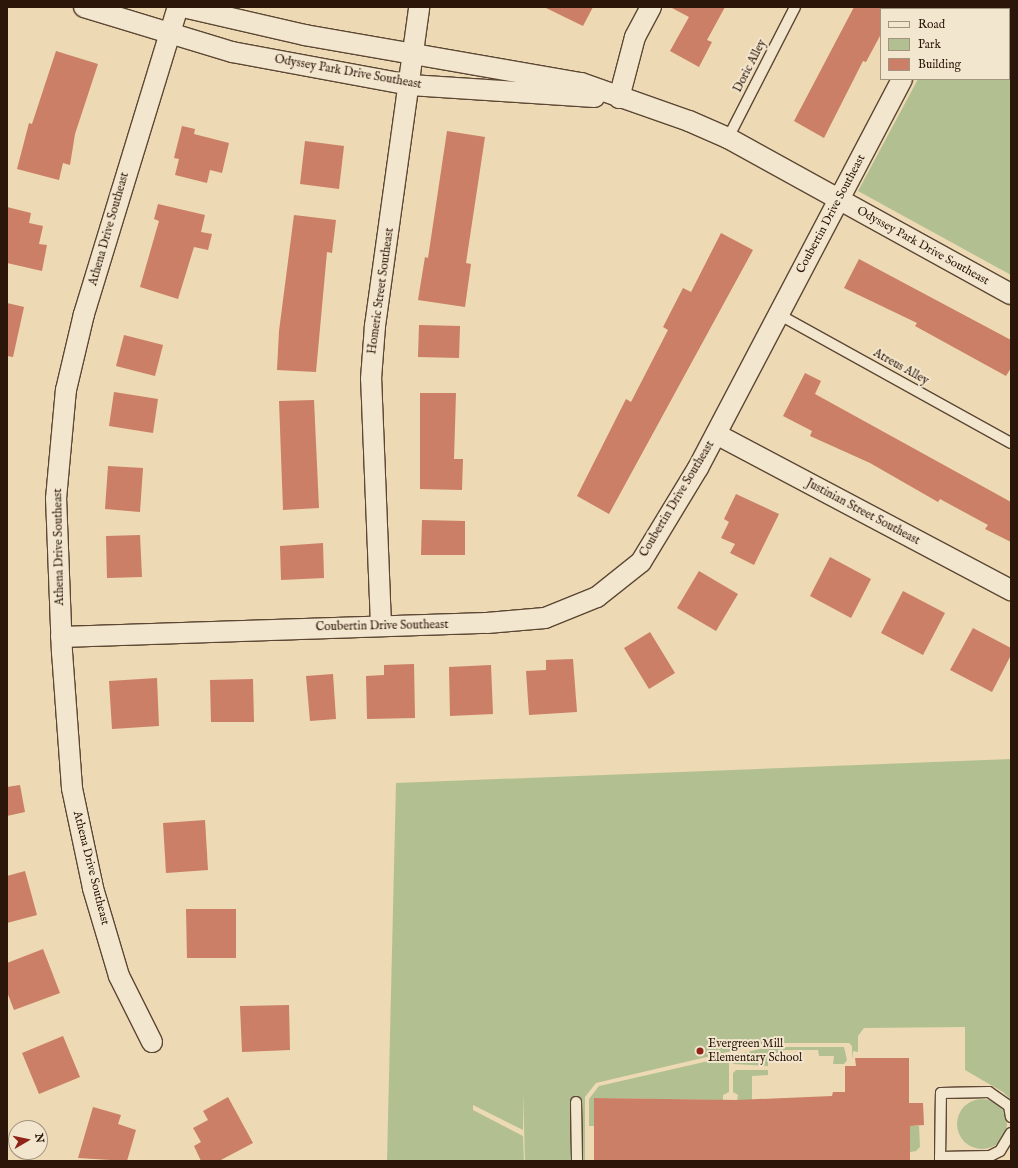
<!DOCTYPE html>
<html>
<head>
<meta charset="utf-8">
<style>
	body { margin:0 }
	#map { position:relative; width:1018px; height:1168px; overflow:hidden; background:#edd9b3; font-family:"IM FELL English",serif }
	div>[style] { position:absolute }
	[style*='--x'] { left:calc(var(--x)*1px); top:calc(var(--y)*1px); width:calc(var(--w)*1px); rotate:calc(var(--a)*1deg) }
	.green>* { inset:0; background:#b2c091 }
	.round { border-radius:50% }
	.building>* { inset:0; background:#ca7f66 }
	.roads { filter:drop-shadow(1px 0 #5c4734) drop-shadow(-1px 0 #5c4734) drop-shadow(0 1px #5c4734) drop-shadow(0 -1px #5c4734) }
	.lane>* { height:10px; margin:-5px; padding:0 5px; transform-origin:5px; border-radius:5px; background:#f3e6ce }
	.street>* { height:20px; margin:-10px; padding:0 10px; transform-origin:10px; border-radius:10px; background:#f3e6ce }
	.dots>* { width:11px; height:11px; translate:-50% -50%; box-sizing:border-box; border:2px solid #f3e6ce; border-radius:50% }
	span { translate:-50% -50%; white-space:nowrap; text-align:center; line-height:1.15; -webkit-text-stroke:4px #f3e6ce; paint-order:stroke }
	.street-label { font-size:12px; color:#2b1609 }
	.poi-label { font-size:12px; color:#2b1609 }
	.left { translate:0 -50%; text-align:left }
	.frame { position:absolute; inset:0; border:8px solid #2b1609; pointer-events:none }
	.legend { position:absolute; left:880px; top:8px; width:130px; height:72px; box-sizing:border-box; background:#f3e6ce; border:1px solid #a3937f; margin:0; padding:5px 7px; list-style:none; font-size:12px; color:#2b1609 }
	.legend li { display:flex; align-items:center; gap:8px; height:20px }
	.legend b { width:20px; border:1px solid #a3937f }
	.north { position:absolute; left:8px; top:1120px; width:40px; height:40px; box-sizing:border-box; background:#f3e6ce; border:1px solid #a3937f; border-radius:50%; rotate:81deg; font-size:11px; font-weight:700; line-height:16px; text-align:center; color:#2b1609 }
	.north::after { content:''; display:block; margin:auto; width:14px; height:18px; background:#8f2418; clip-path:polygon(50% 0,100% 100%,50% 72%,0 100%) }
</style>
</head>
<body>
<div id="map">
	<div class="green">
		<div style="clip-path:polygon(957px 7px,1011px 7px,1011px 275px,858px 191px,918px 79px,1009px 79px,1009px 9px)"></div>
		<div style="clip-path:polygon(1011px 759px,1011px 1100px,1003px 1092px,965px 1070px,965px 1027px,864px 1028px,858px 1036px,858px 1052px,853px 1051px,852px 1060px,852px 1046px,849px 1043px,766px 1043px,596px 1083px,585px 1097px,585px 1161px,525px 1161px,523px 1093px,523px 1130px,473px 1105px,473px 1110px,523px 1136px,524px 1161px,387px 1161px,396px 783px)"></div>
		<div style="clip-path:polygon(767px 1047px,844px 1047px,847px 1060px,844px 1064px,833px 1064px,834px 1056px,819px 1056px,818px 1050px,784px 1050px,782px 1056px,768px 1056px,768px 1066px,733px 1064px,736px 1055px)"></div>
		<div style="clip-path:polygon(726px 1057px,729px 1059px,729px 1092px,723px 1095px,723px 1100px,594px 1098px,594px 1126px,589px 1126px,589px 1099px,599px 1086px)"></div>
		<div style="clip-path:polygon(736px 1070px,768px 1070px,768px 1075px,752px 1076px,752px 1100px,737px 1100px,738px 1095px,733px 1092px,733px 1073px)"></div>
		<div class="round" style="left:957px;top:1099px;width:50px;height:50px"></div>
		<div style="clip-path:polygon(910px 1126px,919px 1126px,920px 1147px,916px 1151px,910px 1152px)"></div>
	</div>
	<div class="building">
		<div style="clip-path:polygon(544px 7px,593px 7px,583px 26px)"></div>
		<div style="clip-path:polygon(670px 7px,725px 7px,707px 40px,712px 42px,699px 67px,670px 51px,689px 17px)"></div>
		<div style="clip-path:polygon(854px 7px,881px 7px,881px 34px,866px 62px,863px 61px,824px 138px,794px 121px)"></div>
		<div style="clip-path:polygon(56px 51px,98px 64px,75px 134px,70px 165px,63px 163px,59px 180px,17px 169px,29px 123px,32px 124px)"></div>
		<div style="clip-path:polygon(182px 126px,195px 129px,194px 134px,229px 143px,222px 173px,210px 170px,207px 183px,175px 175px,179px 159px,174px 158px)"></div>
		<div style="clip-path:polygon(447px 131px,485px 137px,466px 263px,471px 264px,465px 307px,418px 300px,425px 257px,428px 258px)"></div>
		<div style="clip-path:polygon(305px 141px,344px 146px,339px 189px,300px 184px)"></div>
		<div style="clip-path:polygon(158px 204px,205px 215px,201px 232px,212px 234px,208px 250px,194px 247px,178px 299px,140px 287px,159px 221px,154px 219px)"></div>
		<div style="clip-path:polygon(7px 207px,31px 213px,29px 223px,43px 226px,39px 244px,47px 245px,42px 271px,7px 263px)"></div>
		<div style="clip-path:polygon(294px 215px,336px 220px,332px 253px,327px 252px,316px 372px,277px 370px,279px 331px)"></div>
		<div style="clip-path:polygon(721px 233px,753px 250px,609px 514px,577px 496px,626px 399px,631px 402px,668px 330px,663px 327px,683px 288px,691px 292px)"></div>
		<div style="clip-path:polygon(859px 259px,1011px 340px,1011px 368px,1006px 376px,915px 326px,917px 323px,844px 288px)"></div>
		<div style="clip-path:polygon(7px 303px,24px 307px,13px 357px,7px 356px)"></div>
		<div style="clip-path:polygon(419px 325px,460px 326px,459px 358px,418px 357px)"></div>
		<div style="clip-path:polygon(124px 335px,163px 345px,155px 376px,116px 366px)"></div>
		<div style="clip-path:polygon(805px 373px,821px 381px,815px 394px,1011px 502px,1011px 542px,985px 529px,988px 525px,940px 499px,938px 502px,870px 463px,810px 436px,812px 431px,783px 416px)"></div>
		<div style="clip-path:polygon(114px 392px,158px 399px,153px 433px,109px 426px)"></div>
		<div style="clip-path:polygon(420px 393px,456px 393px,454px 459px,463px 459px,462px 490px,420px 489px)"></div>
		<div style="clip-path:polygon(314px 400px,319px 508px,283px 510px,279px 401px)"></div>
		<div style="clip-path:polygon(108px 466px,143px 468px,140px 512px,105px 509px)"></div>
		<div style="clip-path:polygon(736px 494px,779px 514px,754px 565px,730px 553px,735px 544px,721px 538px,729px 522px,724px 519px)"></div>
		<div style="clip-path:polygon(422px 520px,465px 521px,465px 555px,421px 555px)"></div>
		<div style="clip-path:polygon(140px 535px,142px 577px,107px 578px,106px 536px)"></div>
		<div style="clip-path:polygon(323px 543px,324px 578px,281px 580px,280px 546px)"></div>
		<div style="clip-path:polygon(830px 557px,871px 579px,851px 618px,810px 596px)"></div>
		<div style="clip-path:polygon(699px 571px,738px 594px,716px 631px,677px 608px)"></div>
		<div style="clip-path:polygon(903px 591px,945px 613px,923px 655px,881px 633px)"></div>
		<div style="clip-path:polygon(973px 628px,1011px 648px,1011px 655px,992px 692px,950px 670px)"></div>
		<div style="clip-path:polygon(650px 632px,675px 673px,649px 689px,624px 648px)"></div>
		<div style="clip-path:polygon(573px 659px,577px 712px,529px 715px,526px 671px,546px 670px,546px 660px)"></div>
		<div style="clip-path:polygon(414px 664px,415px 718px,367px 719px,366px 676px,384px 675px,384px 665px)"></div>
		<div style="clip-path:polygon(491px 665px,493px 714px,450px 716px,449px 667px)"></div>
		<div style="clip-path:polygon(333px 674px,336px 719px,310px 721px,306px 676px)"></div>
		<div style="clip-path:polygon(157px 678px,159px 726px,112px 729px,109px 681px)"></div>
		<div style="clip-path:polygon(253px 679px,254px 722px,211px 722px,210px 680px)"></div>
		<div style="clip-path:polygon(20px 785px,25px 812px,7px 816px,7px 787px)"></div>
		<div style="clip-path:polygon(205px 820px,208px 870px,166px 873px,163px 823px)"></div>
		<div style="clip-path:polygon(25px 871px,37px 915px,7px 923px,7px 876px)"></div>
		<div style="clip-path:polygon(186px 909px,236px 909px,236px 958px,187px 958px)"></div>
		<div style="clip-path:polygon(43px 949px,60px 993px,14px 1010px,7px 992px,7px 963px)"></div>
		<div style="clip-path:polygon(289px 1005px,290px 1050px,242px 1052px,240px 1006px)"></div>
		<div style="clip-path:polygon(63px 1036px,80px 1077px,39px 1094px,22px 1053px)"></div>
		<div style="clip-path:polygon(855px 1058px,909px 1058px,909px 1103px,923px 1103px,924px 1125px,910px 1126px,910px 1161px,594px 1161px,594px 1098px,737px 1100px,832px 1096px,833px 1092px,845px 1092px,845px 1066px,856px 1066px)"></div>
		<div style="clip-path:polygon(228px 1097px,253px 1143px,219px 1161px,201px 1161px,194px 1146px,201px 1142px,193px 1128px,208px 1120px,203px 1111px)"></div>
		<div style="clip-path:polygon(93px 1107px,121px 1115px,118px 1124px,136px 1130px,127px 1161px,78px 1158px)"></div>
	</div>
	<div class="roads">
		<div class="lane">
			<div style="--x:728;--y:138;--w:147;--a:-62.9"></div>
			<div style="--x:778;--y:314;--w:266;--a:29"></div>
			<div style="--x:576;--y:1102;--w:59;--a:89"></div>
			<div style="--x:940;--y:1157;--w:50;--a:-1.1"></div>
			<div style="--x:990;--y:1156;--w:11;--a:-27"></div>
			<div style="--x:1000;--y:1151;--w:21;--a:-59"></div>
			<div style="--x:940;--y:1161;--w:68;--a:-89.2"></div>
			<div style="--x:941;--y:1093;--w:48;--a:-1.2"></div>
			<div style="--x:989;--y:1092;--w:24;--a:35"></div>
			<div style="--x:1009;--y:1106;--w:11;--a:80"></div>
		</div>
		<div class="street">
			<div style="--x:84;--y:7;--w:155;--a:16.9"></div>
			<div style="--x:232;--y:52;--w:181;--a:10.5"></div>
			<div style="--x:410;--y:85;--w:185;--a:3.7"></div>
			<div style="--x:183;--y:7;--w:125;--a:12.9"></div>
			<div style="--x:305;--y:35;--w:280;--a:9.9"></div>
			<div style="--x:581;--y:83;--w:114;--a:19.4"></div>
			<div style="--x:689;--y:121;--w:43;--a:23.6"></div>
			<div style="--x:728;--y:138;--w:323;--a:28.9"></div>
			<div style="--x:939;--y:9;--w:2;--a:-63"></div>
			<div style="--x:619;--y:98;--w:63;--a:-75.3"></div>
			<div style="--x:635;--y:37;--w:34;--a:-62"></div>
			<div style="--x:716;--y:434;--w:334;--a:27.9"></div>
			<div style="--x:381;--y:625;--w:246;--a:-92.3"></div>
			<div style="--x:371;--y:379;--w:53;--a:-85.7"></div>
			<div style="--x:375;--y:326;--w:322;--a:-82.1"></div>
			<div style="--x:61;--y:637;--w:426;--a:-1.9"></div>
			<div style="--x:487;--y:623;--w:58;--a:-4.9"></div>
			<div style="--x:545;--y:618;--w:56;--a:-22"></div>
			<div style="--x:597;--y:597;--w:56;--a:-38.5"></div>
			<div style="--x:641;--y:562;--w:110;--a:-58.8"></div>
			<div style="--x:698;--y:468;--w:439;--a:-62.3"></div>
			<div style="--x:152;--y:1042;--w:74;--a:-116.6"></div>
			<div style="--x:119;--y:976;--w:92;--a:-106.5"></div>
			<div style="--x:93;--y:888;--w:102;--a:-101.9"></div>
			<div style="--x:72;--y:788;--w:135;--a:-94.2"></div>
			<div style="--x:62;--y:653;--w:154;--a:-92.2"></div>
			<div style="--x:56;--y:499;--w:109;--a:-84.8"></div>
			<div style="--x:66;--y:390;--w:78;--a:-76.7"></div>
			<div style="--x:84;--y:314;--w:321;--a:-73"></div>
		</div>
	</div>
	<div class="dots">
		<div style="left:700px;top:1051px;background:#8f2418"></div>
	</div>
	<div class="street-label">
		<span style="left:750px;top:66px;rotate:-63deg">Doric Alley</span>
		<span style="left:348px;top:72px;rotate:10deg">Odyssey Park Drive Southeast</span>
		<span style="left:831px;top:214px;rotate:-62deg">Coubertin Drive Southeast</span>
		<span style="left:109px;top:229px;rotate:-74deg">Athena Drive Southeast</span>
		<span style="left:923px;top:246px;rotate:29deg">Odyssey Park Drive Southeast</span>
		<span style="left:381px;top:291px;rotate:-82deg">Homeric Street Southeast</span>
		<span style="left:901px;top:367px;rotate:29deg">Atreus Alley</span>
		<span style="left:677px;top:499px;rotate:-59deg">Coubertin Drive Southeast</span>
		<span style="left:863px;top:512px;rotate:28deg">Justinian Street Southeast</span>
		<span style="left:59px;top:547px;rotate:-91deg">Athena Drive Southeast</span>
		<span style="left:382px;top:626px;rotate:-1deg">Coubertin Drive Southeast</span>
		<span style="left:91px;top:868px;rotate:76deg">Athena Drive Southeast</span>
	</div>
	<div class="poi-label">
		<span class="left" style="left:708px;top:1051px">Evergreen Mill<br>Elementary School</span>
	</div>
	<div class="frame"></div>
	<ul class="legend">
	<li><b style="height:5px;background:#f3e6ce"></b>Road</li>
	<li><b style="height:11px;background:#b2c091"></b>Park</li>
	<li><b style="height:11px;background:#ca7f66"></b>Building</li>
	</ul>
	<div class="north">N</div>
</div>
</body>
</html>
